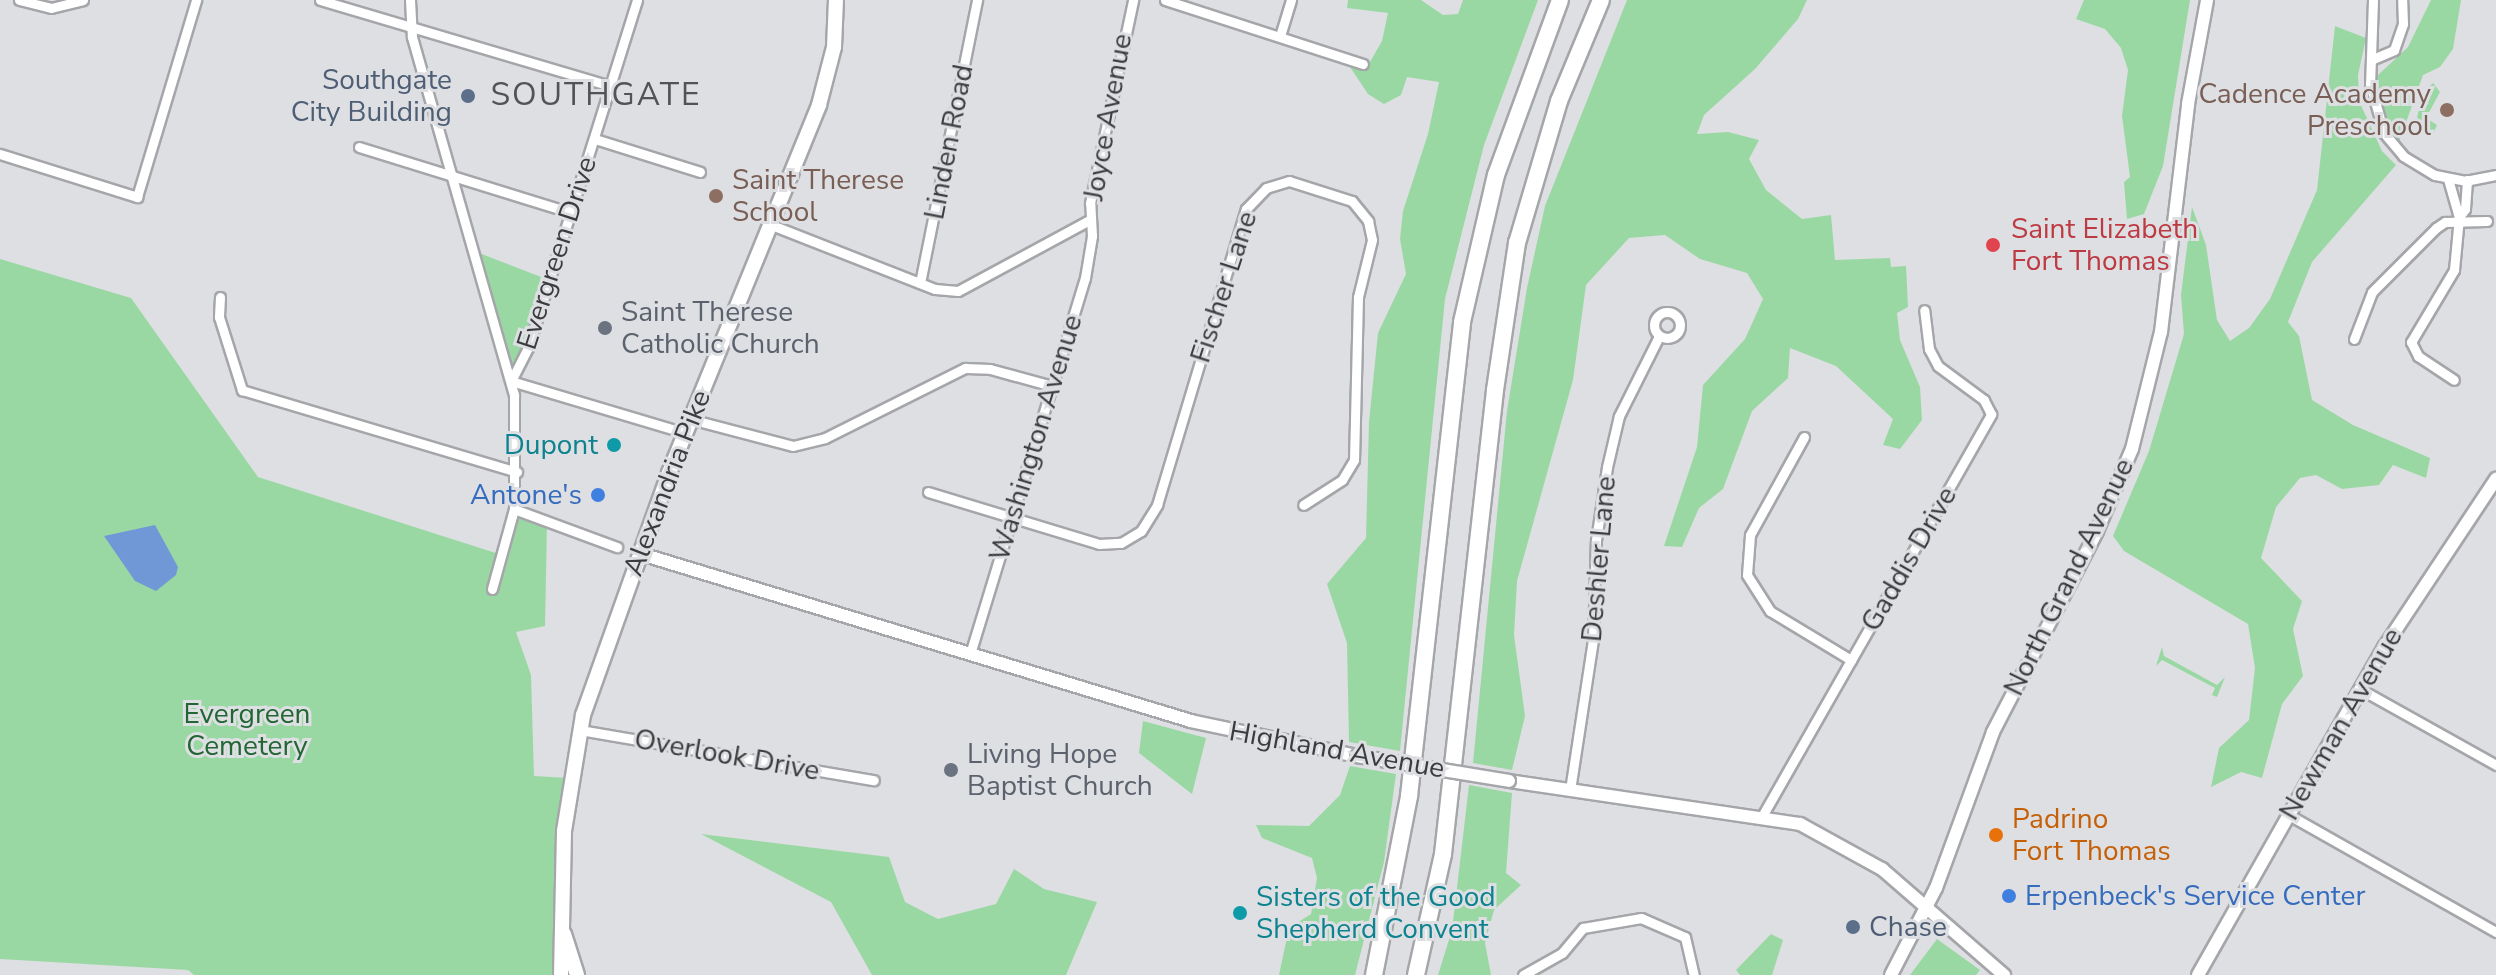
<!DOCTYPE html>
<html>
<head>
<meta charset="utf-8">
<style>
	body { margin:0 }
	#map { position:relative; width:2496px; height:975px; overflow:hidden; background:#dedfe3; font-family:"Nunito Sans",sans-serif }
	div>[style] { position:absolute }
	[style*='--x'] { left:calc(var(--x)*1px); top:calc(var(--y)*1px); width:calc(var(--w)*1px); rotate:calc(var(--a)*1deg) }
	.green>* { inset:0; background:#9ad8a3 }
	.water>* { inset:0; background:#7098d7 }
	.roads { filter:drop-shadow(2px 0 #a5a6a9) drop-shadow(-2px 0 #a5a6a9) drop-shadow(0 2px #a5a6a9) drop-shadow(0 -2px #a5a6a9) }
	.street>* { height:9px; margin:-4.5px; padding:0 4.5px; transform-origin:4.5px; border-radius:4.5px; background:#fff }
	.street>.ring { margin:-4.5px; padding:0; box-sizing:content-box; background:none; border:9px solid #fff; border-radius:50% }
	.secondary>* { height:12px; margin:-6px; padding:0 6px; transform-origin:6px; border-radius:6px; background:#fff }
	.primary>* { height:14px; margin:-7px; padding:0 7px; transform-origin:7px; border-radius:7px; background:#fff }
	.highway>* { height:16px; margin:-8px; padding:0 8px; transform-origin:8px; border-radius:8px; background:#fff }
	.bridges { filter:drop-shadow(2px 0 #a5a6a9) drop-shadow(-2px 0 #a5a6a9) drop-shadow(0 2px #a5a6a9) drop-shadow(0 -2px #a5a6a9) }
	.secondary-bridge>* { height:12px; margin:-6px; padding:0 6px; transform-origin:6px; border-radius:6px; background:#fff }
	.dots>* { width:22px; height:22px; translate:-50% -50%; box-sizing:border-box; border:4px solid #dedfe3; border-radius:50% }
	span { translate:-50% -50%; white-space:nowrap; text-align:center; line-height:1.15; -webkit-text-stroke:6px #dedfe3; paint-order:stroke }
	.service-label { font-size:28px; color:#4e5e75 }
	.right { translate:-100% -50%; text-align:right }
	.left { translate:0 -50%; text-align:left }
	.education-label { font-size:28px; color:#785e54 }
	.street-label { font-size:28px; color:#3c3c3e }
	.health-label { font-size:28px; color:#be3a42 }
	.worship-label { font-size:28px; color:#5b616d }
	.culture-label { font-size:28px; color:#0d838f }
	.shop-label { font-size:28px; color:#366cbe }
	.park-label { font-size:28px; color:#226733 }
	.food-label { font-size:28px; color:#c56008 }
	.quarter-label { font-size:32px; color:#525356; letter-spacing:2px }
</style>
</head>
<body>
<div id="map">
	<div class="green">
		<div style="clip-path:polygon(1348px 0,1421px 0,1443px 15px,1458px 14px,1463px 0,1538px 0,1484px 145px,1445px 299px,1400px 751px,1349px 742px,1347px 643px,1327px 584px,1366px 538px,1369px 422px,1378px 333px,1406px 274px,1400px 239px,1403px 211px,1428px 134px,1439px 82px,1407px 77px,1401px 95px,1384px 104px,1368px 94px,1348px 64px,1366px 69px,1382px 41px,1388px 13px,1347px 8px)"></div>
		<div style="clip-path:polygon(1627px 0,1807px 0,1798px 19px,1755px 69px,1704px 115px,1697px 134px,1728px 132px,1759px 140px,1749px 159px,1766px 190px,1802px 219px,1831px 215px,1835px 260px,1890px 258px,1891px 267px,1906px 266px,1908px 307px,1897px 313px,1900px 340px,1920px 387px,1922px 420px,1900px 449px,1883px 445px,1893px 419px,1836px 366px,1790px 348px,1788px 378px,1752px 411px,1723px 489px,1699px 508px,1682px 547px,1664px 546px,1697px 447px,1703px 385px,1745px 339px,1763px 299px,1747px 273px,1700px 259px,1665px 235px,1629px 238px,1586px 285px,1573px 380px,1517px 581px,1514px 635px,1525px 716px,1512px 770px,1473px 763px,1507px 411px,1527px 288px,1545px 206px)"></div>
		<div style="clip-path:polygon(2084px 0,2190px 0,2163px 166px,2144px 214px,2127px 219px,2124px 182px,2130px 177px,2122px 116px,2128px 70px,2121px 48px,2105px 29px,2076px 19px)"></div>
		<div style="clip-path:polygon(2431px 0,2461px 0,2453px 49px,2440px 67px,2423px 75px,2399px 142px,2383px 115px,2377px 76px,2408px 47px)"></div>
		<div style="clip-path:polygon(2335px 26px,2366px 38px,2358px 75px,2359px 101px,2382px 151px,2396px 165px,2312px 262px,2288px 322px,2299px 336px,2312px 400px,2353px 425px,2430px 458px,2426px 478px,2393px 465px,2379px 485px,2342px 489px,2316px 475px,2300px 478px,2276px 507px,2261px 558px,2302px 601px,2293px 629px,2303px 676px,2282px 704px,2262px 778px,2241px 772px,2211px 787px,2219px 748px,2249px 720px,2255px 668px,2248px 624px,2124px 551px,2113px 536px,2149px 451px,2184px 334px,2181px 295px,2192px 207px,2206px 245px,2217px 320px,2230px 341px,2249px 328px,2270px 299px,2317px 190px)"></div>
		<div style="clip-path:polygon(2433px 83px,2440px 92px,2426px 118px,2437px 125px,2432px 136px,2416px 123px,2422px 94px)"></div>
		<div style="clip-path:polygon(474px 251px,549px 280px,511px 381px)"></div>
		<div style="clip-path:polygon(0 259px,131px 298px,258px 477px,502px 555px,514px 509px,547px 523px,545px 626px,516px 632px,531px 675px,534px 776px,569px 778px,561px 975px,194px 975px,188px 970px,0 959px)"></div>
		<div style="clip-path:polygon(2162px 647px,2164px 656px,2217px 685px,2225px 677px,2217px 697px,2212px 695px,2215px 688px,2162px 660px,2156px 666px)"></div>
		<div style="clip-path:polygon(1143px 721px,1206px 738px,1192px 794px,1139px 753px)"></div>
		<div style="clip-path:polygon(1350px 766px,1396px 774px,1384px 862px,1355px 975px,1279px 975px,1289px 928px,1311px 914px,1317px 878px,1312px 858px,1262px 838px,1256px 825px,1309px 826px,1340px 795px)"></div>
		<div style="clip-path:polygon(1469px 785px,1512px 793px,1506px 873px,1521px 885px,1494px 910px,1485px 943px,1491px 975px,1438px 975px,1452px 930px)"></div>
		<div style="clip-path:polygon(701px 834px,889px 857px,905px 902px,938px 919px,996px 904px,1014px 869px,1044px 889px,1097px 902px,1066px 975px,872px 975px,831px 902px)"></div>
		<div style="clip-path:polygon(1771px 934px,1783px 940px,1772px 975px,1740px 975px,1736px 970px)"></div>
		<div style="clip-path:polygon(1937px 939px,1980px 970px,1976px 975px,1910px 975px)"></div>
	</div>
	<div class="water">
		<div style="clip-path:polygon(155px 525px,178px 567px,176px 575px,156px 591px,135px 581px,104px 536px)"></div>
	</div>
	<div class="roads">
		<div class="street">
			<div style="--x:19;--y:0;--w:33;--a:14"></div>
			<div style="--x:51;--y:8;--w:33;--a:-14"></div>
			<div style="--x:320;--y:0;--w:303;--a:16.5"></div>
			<div style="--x:410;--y:0;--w:37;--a:87"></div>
			<div style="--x:412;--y:37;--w:372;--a:74.1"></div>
			<div style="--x:514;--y:395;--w:114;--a:90"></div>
			<div style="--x:514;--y:509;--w:83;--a:105.4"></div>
			<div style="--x:1165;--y:0;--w:208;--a:17.9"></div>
			<div style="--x:2373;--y:0;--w:84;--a:92"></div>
			<div style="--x:2370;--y:84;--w:51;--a:74.1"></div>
			<div style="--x:2384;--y:133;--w:30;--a:50"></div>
			<div style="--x:2403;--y:156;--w:37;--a:31"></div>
			<div style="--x:2435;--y:175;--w:31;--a:11"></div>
			<div style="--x:2465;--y:181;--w:32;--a:-11"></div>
			<div style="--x:1280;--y:36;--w:38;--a:-73"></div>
			<div style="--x:2373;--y:59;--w:23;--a:-23"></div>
			<div style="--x:2394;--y:50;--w:28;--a:-71"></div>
			<div style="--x:2403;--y:24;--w:24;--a:-92"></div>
			<div style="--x:595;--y:139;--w:110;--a:17.4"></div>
			<div style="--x:359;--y:147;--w:223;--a:17.2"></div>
			<div style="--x:0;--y:154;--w:144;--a:17.4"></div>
			<div style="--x:137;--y:197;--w:206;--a:-73.3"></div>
			<div style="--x:2448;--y:179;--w:40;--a:74"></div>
			<div style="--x:2459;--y:217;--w:53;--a:95.4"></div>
			<div style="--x:2454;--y:270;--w:84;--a:120.8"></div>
			<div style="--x:2411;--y:342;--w:16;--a:63"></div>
			<div style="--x:2418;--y:356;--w:43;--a:33.7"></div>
			<div style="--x:2459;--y:217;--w:10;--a:-53"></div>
			<div style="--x:2465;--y:209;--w:29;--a:-86"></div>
			<div style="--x:769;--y:224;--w:178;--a:21.4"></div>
			<div style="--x:935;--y:289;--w:23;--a:5"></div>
			<div style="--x:958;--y:291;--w:151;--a:-28.4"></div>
			<div style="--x:920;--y:283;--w:289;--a:-78.6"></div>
			<div style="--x:220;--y:297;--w:20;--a:93"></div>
			<div style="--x:219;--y:317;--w:77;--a:72.5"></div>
			<div style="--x:242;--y:390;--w:287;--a:16.6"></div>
			<div class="ring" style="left:1654px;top:312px;width:17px;height:17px"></div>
			<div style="--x:2354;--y:339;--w:50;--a:-69"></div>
			<div style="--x:2372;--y:292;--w:91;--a:-45"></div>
			<div style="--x:2436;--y:228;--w:11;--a:-34"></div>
			<div style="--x:2445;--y:222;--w:42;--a:-1.4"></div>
			<div style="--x:511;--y:381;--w:37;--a:-63"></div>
			<div style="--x:528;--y:348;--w:365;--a:-72.6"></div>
			<div style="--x:511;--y:381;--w:182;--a:16.6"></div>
			<div style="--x:690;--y:419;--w:106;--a:14.7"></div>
			<div style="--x:793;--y:446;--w:33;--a:-14"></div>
			<div style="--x:825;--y:438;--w:157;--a:-26.6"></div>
			<div style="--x:965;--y:368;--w:25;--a:2"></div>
			<div style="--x:990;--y:369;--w:64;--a:15.3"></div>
			<div style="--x:1804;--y:437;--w:112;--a:118.9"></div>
			<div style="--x:1750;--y:535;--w:40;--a:94.3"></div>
			<div style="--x:1747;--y:575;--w:43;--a:57.4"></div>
			<div style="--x:1770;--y:611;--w:95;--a:31.2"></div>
			<div style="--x:928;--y:492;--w:179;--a:16.9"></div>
			<div style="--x:1099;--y:544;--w:22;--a:-3"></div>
			<div style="--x:1121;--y:543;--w:23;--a:-31"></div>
			<div style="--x:1141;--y:531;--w:31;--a:-58"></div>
			<div style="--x:1157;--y:505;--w:309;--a:-73.3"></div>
			<div style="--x:1246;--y:209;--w:29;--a:-46"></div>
			<div style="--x:1266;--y:188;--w:24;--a:-17"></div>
			<div style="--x:1289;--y:181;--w:66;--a:17.6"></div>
			<div style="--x:1352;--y:201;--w:26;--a:51"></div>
			<div style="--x:1368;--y:221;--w:19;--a:78"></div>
			<div style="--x:1372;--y:240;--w:59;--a:103.8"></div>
			<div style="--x:1358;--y:297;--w:163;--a:91.4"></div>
			<div style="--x:1354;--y:460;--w:23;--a:121"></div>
			<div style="--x:1342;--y:480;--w:46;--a:147.3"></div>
			<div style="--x:514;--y:509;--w:110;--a:20.3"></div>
			<div style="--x:970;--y:654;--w:393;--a:-73"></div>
			<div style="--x:1085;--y:278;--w:43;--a:-80.5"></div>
			<div style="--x:1092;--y:236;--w:33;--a:-93"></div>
			<div style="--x:1090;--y:203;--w:208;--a:-78"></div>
			<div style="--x:2362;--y:690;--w:154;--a:29.2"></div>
			<div style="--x:580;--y:730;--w:298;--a:9.7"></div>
			<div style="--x:1570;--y:790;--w:153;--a:-81.3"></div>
			<div style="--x:1593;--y:639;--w:99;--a:-88.3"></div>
			<div style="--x:1596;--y:540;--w:74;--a:-81.4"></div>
			<div style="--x:1607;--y:467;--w:52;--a:-76.8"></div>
			<div style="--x:1619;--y:416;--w:89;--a:-63.4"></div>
			<div style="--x:2289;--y:815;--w:238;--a:29.5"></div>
			<div style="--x:1761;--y:818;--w:465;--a:-60.3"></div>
			<div style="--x:1991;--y:414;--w:16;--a:-117"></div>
			<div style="--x:1984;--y:400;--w:57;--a:-143.5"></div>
			<div style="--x:1938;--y:366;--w:19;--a:-118"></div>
			<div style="--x:1929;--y:349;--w:39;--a:-97"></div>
			<div style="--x:1523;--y:975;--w:45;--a:-29.4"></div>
			<div style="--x:1562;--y:953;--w:33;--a:-50"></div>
			<div style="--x:1583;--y:928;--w:59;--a:-9.8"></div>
			<div style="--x:1641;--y:918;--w:48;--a:23.4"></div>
			<div style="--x:1685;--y:937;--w:39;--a:77"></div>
		</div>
		<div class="secondary">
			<div style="--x:641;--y:554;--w:575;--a:16.89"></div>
			<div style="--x:1191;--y:721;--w:170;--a:11.9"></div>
			<div style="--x:1509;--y:781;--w:294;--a:8.4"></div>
			<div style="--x:1800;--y:824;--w:94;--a:28.8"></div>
			<div style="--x:1882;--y:869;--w:162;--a:41"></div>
			<div style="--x:1891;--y:975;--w:98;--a:-62.7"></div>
			<div style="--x:1936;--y:888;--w:166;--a:-69.9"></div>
			<div style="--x:1993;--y:732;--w:226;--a:-62.6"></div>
			<div style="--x:2097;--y:531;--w:89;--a:-66.9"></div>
			<div style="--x:2132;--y:449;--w:121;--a:-76.1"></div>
			<div style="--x:2161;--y:332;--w:230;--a:-83.2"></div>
			<div style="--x:2188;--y:104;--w:106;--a:-79.6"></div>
			<div style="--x:2198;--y:975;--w:378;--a:-60.4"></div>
			<div style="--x:2385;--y:646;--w:201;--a:-56.4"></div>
		</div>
		<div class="primary">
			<div style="--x:564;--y:934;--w:43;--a:72.4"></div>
			<div style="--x:561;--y:975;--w:144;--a:-88.8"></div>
			<div style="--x:564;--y:831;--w:118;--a:-80.7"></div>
			<div style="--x:583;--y:715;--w:257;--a:-70.4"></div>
			<div style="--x:669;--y:473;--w:397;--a:-67.8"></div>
			<div style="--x:819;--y:105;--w:60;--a:-75.5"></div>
			<div style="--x:834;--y:47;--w:47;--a:-87.6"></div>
		</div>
		<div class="highway">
			<div style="--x:1374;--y:975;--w:182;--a:-78.9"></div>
			<div style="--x:1409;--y:796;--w:477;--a:-83.6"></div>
			<div style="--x:1462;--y:322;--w:151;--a:-77"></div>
			<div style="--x:1496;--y:175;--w:186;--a:-69.9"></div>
			<div style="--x:1416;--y:975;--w:124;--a:-77.4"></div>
			<div style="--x:1443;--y:854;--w:467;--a:-83.6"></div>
			<div style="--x:1495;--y:390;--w:149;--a:-81.5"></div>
			<div style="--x:1517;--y:243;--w:148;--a:-73.5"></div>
			<div style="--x:1559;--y:101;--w:109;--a:-67.4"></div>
		</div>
	</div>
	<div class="bridges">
		<div class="secondary-bridge">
			<div style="--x:1357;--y:756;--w:154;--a:9.3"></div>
		</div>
	</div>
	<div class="dots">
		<div style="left:468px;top:96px;background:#5c6f8a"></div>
		<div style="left:2447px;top:110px;background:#8d6e63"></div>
		<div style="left:716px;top:196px;background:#8d6e63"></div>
		<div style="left:1993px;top:245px;background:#e0444e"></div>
		<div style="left:605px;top:328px;background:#6b7280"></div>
		<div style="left:614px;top:445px;background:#0f9aa8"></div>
		<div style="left:598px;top:495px;background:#3f7fe0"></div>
		<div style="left:951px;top:770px;background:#6b7280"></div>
		<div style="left:1996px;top:835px;background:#e8710a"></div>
		<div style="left:2009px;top:896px;background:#3f7fe0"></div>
		<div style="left:1240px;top:913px;background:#0f9aa8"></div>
		<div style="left:1853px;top:927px;background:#5c6f8a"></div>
	</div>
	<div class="service-label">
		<span class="right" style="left:452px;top:96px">Southgate<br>City Building</span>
		<span class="left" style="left:1869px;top:927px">Chase</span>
	</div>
	<div class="education-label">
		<span class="right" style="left:2431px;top:110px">Cadence Academy<br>Preschool</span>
		<span class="left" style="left:732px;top:196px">Saint Therese<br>School</span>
	</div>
	<div class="street-label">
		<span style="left:1108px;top:117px;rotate:-80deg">Joyce Avenue</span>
		<span style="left:949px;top:142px;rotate:-79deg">Linden Road</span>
		<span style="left:557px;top:253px;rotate:-72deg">Evergreen Drive</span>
		<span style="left:1224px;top:287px;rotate:-72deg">Fischer Lane</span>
		<span style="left:1036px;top:438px;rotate:-73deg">Washington Avenue</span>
		<span style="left:667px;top:483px;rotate:-69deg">Alexandria Pike</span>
		<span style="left:1599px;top:559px;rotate:-85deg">Deshler Lane</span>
		<span style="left:1909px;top:559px;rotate:-60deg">Gaddis Drive</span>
		<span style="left:2069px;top:577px;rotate:-64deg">North Grand Avenue</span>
		<span style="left:2341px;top:724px;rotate:-60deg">Newman Avenue</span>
		<span style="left:1337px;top:750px;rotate:10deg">Highland Avenue</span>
		<span style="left:727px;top:755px;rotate:10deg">Overlook Drive</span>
	</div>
	<div class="health-label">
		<span class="left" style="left:2011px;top:245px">Saint Elizabeth<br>Fort Thomas</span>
	</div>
	<div class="worship-label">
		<span class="left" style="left:621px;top:328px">Saint Therese<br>Catholic Church</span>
		<span class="left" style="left:967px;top:770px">Living Hope<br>Baptist Church</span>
	</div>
	<div class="culture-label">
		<span class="right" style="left:598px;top:445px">Dupont</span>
		<span class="left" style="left:1256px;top:913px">Sisters of the Good<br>Shepherd Convent</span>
	</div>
	<div class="shop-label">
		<span class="right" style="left:582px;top:495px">Antone's</span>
		<span class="left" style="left:2025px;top:896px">Erpenbeck's Service Center</span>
	</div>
	<div class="park-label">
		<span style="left:247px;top:730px">Evergreen<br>Cemetery</span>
	</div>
	<div class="food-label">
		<span class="left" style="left:2012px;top:835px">Padrino<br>Fort Thomas</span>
	</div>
	<div class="quarter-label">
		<span style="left:596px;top:95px">SOUTHGATE</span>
	</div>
</div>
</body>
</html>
